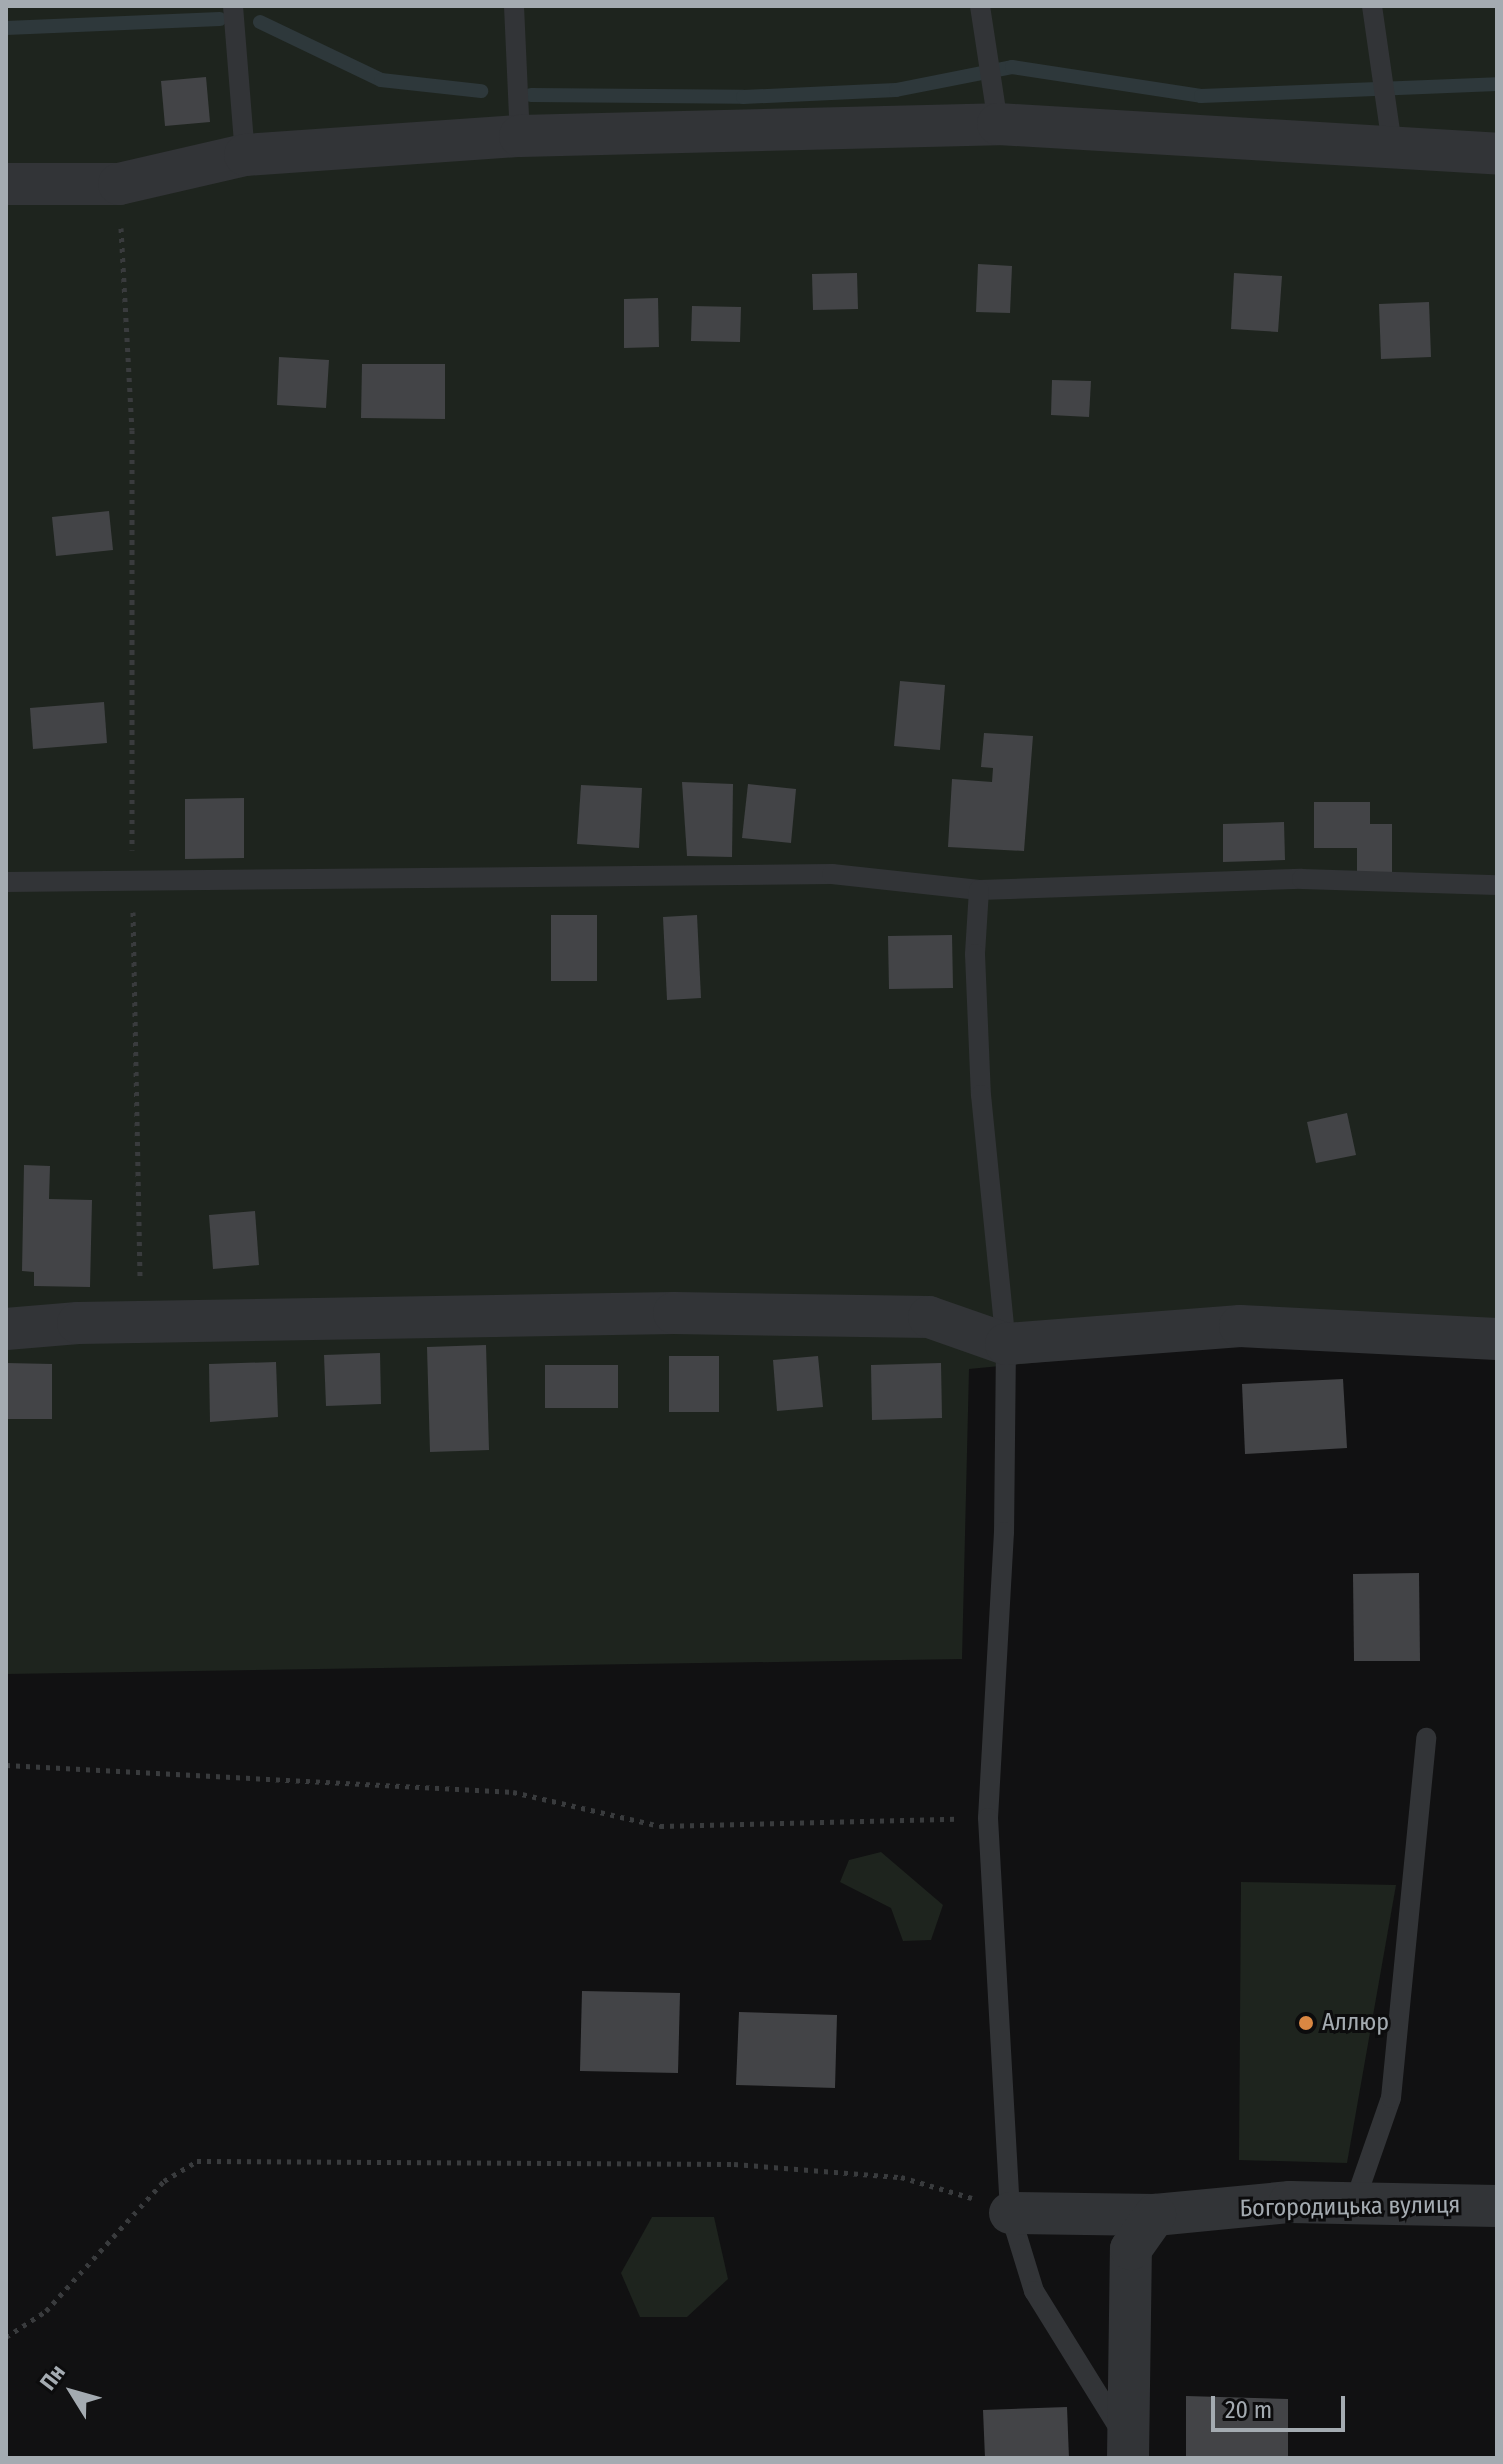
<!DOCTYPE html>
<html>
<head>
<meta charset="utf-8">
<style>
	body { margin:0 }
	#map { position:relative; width:1503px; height:2464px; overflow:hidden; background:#111112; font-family:"Fira Sans Condensed",sans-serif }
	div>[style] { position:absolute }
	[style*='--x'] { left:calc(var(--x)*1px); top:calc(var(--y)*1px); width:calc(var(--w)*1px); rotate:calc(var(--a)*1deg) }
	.green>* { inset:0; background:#1e241e }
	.stream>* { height:14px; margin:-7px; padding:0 7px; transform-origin:7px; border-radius:7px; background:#2e383b }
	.building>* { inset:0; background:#434447 }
	.path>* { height:5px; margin-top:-2.5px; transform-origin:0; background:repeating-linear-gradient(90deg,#393b3d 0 4px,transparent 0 10px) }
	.lane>* { height:20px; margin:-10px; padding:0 10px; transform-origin:10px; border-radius:10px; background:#323437 }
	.street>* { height:42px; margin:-21px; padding:0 21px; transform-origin:21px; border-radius:21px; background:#323437 }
	.dots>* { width:22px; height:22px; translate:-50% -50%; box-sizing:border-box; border:4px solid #0c0c0d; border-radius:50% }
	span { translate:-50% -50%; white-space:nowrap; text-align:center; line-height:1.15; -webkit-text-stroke:6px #0c0c0d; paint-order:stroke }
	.poi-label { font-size:24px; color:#a4abb1 }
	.left { translate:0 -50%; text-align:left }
	.street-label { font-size:24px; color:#a4abb1 }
	.frame { position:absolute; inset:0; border:8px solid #a4abb1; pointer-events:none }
	.north { position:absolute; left:32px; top:2352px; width:80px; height:80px; -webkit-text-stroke:6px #0c0c0d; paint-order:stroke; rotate:307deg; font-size:22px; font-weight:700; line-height:32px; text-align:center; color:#a4abb1 }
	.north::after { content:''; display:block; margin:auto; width:28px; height:36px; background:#a4abb1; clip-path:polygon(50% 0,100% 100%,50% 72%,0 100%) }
	.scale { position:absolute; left:1211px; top:2396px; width:134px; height:36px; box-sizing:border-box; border:4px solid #a4abb1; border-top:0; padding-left:10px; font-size:24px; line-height:28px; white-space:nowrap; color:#a4abb1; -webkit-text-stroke:6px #0c0c0d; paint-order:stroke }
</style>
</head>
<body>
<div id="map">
	<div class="green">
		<div style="clip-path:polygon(6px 6px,1497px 6px,1497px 1327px,1399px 1328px,969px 1369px,962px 1659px,6px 1674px)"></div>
		<div style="clip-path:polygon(881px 1852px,943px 1905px,931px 1940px,903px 1941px,891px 1908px,840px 1882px,849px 1860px)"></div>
		<div style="clip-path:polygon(1241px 1882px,1396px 1885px,1347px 2163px,1239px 2160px)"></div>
		<div style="clip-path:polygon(652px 2217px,714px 2217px,728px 2279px,687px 2317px,640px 2317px,621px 2273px)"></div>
	</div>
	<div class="stream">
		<div style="--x:260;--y:22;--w:134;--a:25.6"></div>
		<div style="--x:381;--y:80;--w:101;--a:6.3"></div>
		<div style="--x:6;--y:28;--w:214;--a:-2.4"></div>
		<div style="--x:531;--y:95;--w:212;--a:0.5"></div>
		<div style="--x:743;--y:97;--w:153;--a:-2.6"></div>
		<div style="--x:896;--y:90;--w:118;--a:-11.2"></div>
		<div style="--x:1012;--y:67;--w:191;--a:8.7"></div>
		<div style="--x:1201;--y:96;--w:296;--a:-2.3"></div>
	</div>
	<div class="building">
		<div style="clip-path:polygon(206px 77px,210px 122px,165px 126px,161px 81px)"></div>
		<div style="clip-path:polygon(978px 264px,1012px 266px,1010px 313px,976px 312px)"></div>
		<div style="clip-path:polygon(857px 273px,858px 309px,813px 310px,812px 274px)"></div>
		<div style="clip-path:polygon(1234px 273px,1282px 276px,1278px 332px,1231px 329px)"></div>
		<div style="clip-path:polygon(658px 298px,659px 347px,624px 348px,624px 299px)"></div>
		<div style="clip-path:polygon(1429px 302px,1431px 357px,1381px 359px,1379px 304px)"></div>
		<div style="clip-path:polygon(692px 306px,741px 307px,740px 342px,691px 341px)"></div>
		<div style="clip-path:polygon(279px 357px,329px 360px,326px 408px,277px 405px)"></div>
		<div style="clip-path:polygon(362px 364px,445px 364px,445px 419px,361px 418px)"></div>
		<div style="clip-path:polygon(1052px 380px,1091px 381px,1089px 417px,1051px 415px)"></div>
		<div style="clip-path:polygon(109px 511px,113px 550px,56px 556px,52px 517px)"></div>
		<div style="clip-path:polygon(900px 681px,945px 685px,940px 750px,894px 746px)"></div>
		<div style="clip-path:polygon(104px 702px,107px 743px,33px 749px,30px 708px)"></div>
		<div style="clip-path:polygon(984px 733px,1033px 736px,1024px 851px,948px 847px,952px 779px,992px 782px,993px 768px,981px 767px)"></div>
		<div style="clip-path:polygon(682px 782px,733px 784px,732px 857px,687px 856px)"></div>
		<div style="clip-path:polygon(748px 784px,796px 789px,791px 843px,742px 838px)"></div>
		<div style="clip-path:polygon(581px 785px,642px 788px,639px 848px,577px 844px)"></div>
		<div style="clip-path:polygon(244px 798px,244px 858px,185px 859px,185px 799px)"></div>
		<div style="clip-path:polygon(1314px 802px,1370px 802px,1370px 824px,1392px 824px,1392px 872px,1357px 872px,1357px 848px,1314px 848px)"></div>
		<div style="clip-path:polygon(1284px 822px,1285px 860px,1223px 862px,1223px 824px)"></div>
		<div style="clip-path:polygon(551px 915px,597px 915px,597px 981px,551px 981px)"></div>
		<div style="clip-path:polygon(697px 915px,701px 998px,667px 1000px,663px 917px)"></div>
		<div style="clip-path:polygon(952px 935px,953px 988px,889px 989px,888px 936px)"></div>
		<div style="clip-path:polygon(1347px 1113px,1356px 1155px,1316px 1163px,1307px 1122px)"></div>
		<div style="clip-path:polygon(24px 1165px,50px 1166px,49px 1199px,92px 1200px,90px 1287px,34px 1286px,34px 1272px,22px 1271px)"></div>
		<div style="clip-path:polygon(255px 1211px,259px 1265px,213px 1269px,209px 1215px)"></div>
		<div style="clip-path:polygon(486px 1345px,489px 1450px,430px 1452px,427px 1347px)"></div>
		<div style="clip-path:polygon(380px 1353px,381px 1404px,326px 1406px,324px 1355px)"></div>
		<div style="clip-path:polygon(669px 1356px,719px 1356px,719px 1412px,669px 1412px)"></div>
		<div style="clip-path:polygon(818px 1356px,823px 1407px,777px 1411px,773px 1360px)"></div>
		<div style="clip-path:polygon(276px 1362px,278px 1417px,210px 1422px,209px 1364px)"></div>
		<div style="clip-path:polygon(6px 1363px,52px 1364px,52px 1419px,6px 1419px)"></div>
		<div style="clip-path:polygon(941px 1363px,942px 1418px,872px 1420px,871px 1365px)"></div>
		<div style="clip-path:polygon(545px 1365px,618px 1365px,618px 1408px,545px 1408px)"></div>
		<div style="clip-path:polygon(1343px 1379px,1347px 1448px,1245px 1454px,1242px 1384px)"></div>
		<div style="clip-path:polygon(1419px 1573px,1420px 1661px,1354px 1661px,1353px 1574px)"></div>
		<div style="clip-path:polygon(582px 1991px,680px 1993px,678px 2073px,580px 2071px)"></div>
		<div style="clip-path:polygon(739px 2012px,837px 2015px,835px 2088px,736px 2085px)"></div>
		<div style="clip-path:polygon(1186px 2396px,1288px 2399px,1288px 2458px,1186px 2458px)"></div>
		<div style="clip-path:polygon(1067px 2407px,1069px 2458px,985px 2458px,983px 2410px)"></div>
	</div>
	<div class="path">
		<div style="--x:121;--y:228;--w:202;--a:86.9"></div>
		<div style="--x:132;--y:430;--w:420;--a:90"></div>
		<div style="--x:133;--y:912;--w:365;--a:88.9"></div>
		<div style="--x:6;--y:1765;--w:508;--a:3.05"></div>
		<div style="--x:513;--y:1792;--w:151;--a:13"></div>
		<div style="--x:660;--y:1826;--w:296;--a:-1.4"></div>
		<div style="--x:6;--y:2337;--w:48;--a:-33"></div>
		<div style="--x:46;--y:2311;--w:176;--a:-47.8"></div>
		<div style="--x:164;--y:2181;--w:39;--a:-31"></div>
		<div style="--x:197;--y:2161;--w:537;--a:0.32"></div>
		<div style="--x:734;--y:2164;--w:168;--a:4.5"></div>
		<div style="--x:901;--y:2177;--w:74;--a:16.5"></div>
	</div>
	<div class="lane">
		<div style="--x:233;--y:6;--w:149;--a:85.4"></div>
		<div style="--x:514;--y:6;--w:130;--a:87.4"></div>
		<div style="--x:980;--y:6;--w:119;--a:81.3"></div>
		<div style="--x:1372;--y:6;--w:140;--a:81.8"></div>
		<div style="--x:6;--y:882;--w:826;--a:-0.55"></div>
		<div style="--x:832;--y:874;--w:148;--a:6.2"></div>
		<div style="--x:979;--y:890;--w:323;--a:-2"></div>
		<div style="--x:1302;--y:879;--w:195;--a:1.8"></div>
		<div style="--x:979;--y:890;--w:64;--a:93.6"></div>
		<div style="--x:975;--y:954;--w:141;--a:87.6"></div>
		<div style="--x:981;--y:1095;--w:250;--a:84.3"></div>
		<div style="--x:1006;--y:1344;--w:188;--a:90.6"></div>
		<div style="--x:1004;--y:1532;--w:286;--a:93.2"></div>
		<div style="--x:988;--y:1818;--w:396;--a:86.8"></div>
		<div style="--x:1010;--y:2213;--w:82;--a:72.9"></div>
		<div style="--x:1034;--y:2291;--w:167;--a:58.2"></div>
		<div style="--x:1354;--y:2204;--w:112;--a:-70.8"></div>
		<div style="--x:1391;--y:2098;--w:362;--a:-84.4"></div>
	</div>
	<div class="street">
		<div style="--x:6;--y:184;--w:113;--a:0"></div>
		<div style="--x:119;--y:184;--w:129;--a:-13"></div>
		<div style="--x:245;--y:155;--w:276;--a:-4"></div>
		<div style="--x:520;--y:136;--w:478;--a:-1.4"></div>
		<div style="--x:998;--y:124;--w:500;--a:3.4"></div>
		<div style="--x:6;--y:1329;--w:72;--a:-4.8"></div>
		<div style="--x:78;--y:1323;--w:596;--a:-0.96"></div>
		<div style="--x:674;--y:1313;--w:255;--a:0.9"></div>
		<div style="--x:929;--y:1317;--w:82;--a:19.3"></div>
		<div style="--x:1006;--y:1344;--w:235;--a:-4.4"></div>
		<div style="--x:1240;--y:1326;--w:257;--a:2.9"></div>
		<div style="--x:1010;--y:2213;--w:145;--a:0.8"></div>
		<div style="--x:1155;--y:2215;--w:136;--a:-5.5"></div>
		<div style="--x:1290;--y:2202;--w:207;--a:1.1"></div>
		<div style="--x:1128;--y:2458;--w:209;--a:-89.2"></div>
		<div style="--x:1131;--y:2249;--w:42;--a:-54.8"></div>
	</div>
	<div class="dots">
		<div style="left:1306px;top:2023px;background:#d98742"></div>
	</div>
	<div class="poi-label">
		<span class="left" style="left:1322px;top:2023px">Аллюр</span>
	</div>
	<div class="street-label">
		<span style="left:1350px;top:2207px;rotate:-1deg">Богородицька вулиця</span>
	</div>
	<div class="frame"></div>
	<div class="north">Пн</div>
	<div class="scale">20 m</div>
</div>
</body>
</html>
